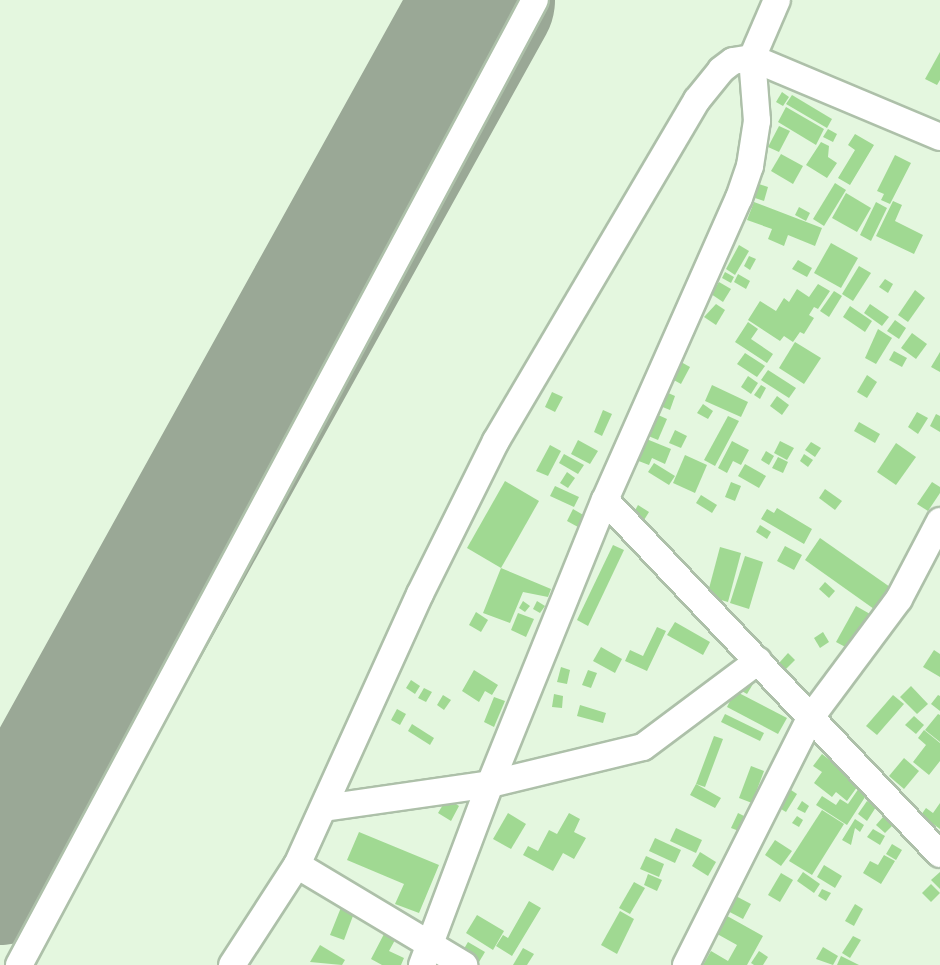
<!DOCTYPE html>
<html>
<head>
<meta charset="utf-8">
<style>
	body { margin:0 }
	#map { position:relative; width:940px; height:965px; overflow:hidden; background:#e4f7df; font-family:Commissioner,sans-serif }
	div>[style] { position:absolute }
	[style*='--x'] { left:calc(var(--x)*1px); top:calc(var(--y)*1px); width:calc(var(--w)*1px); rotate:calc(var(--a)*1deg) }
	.runway>* { height:142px; margin:-71px; padding:0 71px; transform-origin:71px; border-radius:71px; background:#9aa896 }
	.building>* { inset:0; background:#a0d992 }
	.roads { filter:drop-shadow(2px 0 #adc0a9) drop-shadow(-2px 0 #adc0a9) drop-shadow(0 2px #adc0a9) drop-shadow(0 -2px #adc0a9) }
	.minor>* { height:26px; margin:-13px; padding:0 13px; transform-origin:13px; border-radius:13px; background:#fff }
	span { translate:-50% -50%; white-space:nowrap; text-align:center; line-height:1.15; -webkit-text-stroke:4.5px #fbfffa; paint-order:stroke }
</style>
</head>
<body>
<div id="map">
	<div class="runway">
		<div style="--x:0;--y:874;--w:999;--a:-61.02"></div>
	</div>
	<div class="building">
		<div style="clip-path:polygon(940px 52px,940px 80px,937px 85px,925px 79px)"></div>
		<div style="clip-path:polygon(782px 92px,789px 97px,783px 106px,776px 102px)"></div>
		<div style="clip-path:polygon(792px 95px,832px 119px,827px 128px,786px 104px)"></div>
		<div style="clip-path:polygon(786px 107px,824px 129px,816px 145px,778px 122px)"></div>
		<div style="clip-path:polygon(779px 126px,790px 131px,779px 152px,768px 147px)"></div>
		<div style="clip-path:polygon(828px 129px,837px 134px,833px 142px,823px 137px)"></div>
		<div style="clip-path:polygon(855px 134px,874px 145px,850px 185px,838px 178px,855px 150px,848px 145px)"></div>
		<div style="clip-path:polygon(821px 142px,829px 146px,828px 157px,837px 163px,827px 178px,806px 165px)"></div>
		<div style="clip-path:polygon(781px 154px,803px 166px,793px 184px,771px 171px)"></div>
		<div style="clip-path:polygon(895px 155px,911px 163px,890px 204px,881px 200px,884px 194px,877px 191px)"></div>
		<div style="clip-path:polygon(835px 183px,846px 190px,824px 226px,813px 219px)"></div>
		<div style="clip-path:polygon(759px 184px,768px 187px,764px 201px,755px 198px)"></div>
		<div style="clip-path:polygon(846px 193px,871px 208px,857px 232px,832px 218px)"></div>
		<div style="clip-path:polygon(893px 201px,902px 205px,895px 221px,923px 235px,914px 254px,876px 236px)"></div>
		<div style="clip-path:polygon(754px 202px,822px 228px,815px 246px,788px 235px,784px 246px,768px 239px,772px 229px,747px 220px)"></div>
		<div style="clip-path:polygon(876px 202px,887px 208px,871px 241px,860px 235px)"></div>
		<div style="clip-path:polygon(799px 207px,810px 213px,806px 221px,795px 215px)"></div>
		<div style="clip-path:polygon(831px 243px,858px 258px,841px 288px,814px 273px)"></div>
		<div style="clip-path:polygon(739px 245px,749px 251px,735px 275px,726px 269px)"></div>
		<div style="clip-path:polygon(749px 256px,756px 259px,750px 270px,744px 266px)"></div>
		<div style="clip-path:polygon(798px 260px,812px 268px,807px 277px,792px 269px)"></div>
		<div style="clip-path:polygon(859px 266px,871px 273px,853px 301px,842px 294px)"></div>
		<div style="clip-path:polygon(725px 272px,734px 277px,731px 283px,722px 278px)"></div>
		<div style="clip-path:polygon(738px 274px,750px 281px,746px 289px,734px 282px)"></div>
		<div style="clip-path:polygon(885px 279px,893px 284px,888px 293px,879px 287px)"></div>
		<div style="clip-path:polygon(719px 282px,731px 289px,723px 302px,711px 294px)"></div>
		<div style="clip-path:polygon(818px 284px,830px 291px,818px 309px,814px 307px,809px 315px,814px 318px,804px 334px,800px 332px,793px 342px,784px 336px,780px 341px,748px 320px,760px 301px,776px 311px,784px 298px,789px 302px,797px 289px,809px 297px)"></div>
		<div style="clip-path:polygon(915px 290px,925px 298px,908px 322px,898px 315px)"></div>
		<div style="clip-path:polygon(834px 291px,842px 296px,829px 317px,820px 311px)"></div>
		<div style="clip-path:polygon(716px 304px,725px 310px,716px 325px,704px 317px)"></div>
		<div style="clip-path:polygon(870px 304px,889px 317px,882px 326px,864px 313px)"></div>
		<div style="clip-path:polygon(850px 306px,872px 321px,865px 332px,843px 317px)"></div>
		<div style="clip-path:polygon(895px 320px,906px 328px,899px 339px,887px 331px)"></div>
		<div style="clip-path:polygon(748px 322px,758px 329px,751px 339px,773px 354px,767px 363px,735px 342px)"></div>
		<div style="clip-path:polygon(878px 329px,892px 338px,876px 364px,865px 358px)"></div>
		<div style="clip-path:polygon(912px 333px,927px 344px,916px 359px,901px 348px)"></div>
		<div style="clip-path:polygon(795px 342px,821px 358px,804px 384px,779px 368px)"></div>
		<div style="clip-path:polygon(894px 351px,907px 358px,902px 367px,889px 360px)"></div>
		<div style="clip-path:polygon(940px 352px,940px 372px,931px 367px)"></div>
		<div style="clip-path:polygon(745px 353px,765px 366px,757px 377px,737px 364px)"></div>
		<div style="clip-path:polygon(681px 362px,690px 367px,681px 384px,672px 379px)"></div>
		<div style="clip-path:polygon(768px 370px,796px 388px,789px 398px,761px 380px)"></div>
		<div style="clip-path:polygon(867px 375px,877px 382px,867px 398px,857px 392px)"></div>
		<div style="clip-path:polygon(748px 376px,758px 383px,751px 394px,741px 387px)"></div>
		<div style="clip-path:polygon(712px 385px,748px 402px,741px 417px,705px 401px)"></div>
		<div style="clip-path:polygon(761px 385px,766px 388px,760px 399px,754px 395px)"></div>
		<div style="clip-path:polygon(552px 392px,563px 397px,555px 412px,545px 407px)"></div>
		<div style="clip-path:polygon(666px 392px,675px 396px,670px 410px,660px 406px)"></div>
		<div style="clip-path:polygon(777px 396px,789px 405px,782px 415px,770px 406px)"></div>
		<div style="clip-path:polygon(703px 404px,713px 411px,708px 419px,697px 413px)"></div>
		<div style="clip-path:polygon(603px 410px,612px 414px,602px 436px,594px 432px)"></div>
		<div style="clip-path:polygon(917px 412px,928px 418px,918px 434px,908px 427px)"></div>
		<div style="clip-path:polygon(656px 414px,667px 419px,658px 440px,646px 435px)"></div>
		<div style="clip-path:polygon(936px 414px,940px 416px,940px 432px,930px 426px)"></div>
		<div style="clip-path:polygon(728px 416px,739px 421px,715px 466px,704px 460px)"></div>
		<div style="clip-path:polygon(859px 422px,880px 434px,875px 443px,854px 431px)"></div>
		<div style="clip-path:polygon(675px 430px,687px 436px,681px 448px,669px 443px)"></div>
		<div style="clip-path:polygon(644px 438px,671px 449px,665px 464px,652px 458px,649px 465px,636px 460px)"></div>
		<div style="clip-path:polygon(578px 440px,598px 451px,590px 464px,571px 454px)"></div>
		<div style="clip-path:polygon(732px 441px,749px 450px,741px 465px,733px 461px,727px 473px,718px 468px)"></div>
		<div style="clip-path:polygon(780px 441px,794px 448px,787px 460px,774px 453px)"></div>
		<div style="clip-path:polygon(811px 442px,821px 448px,815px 457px,805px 450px)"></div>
		<div style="clip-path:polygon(896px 443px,916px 457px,896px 485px,877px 472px)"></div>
		<div style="clip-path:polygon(550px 445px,561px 451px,548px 476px,536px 471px)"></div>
		<div style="clip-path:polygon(766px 451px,774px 456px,769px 465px,761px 460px)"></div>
		<div style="clip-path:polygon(564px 454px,584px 465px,578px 474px,559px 463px)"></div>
		<div style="clip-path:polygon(804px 454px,813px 460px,808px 467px,800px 461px)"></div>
		<div style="clip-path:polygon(685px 455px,707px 465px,695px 493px,673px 483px)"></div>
		<div style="clip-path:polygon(778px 457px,788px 462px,783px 473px,772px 468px)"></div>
		<div style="clip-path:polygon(654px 463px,675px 476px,669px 485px,648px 472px)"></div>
		<div style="clip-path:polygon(745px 464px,766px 476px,759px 488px,738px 476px)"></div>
		<div style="clip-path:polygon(567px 472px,575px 478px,568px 488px,560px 483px)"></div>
		<div style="clip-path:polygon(505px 481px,539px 501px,501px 568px,467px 548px)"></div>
		<div style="clip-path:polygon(731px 482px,741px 486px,735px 501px,725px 497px)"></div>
		<div style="clip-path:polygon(932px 482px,940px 487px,940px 493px,928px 511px,917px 504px)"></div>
		<div style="clip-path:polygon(555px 486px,579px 497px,574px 507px,550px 496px)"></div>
		<div style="clip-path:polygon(825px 489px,842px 501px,835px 510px,819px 498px)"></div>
		<div style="clip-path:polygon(701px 495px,717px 505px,712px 513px,696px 503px)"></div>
		<div style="clip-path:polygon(638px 505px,649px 512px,644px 520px,633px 514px)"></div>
		<div style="clip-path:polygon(777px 508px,812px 529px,804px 544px,761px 519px,767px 509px,774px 513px)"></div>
		<div style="clip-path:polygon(573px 509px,585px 516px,578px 527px,567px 521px)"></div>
		<div style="clip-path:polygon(760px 525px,771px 532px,767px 539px,756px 532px)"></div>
		<div style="clip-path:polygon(820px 538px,890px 587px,874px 609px,805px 560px)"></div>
		<div style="clip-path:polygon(613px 545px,624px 550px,588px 626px,577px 620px)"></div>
		<div style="clip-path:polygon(785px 546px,802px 555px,794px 570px,777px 561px)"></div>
		<div style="clip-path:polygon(720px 547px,741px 553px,728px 602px,707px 596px)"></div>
		<div style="clip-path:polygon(745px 556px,763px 562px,749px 609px,730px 603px)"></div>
		<div style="clip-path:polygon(501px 568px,551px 589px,548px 597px,523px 592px,510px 623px,483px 613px)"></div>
		<div style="clip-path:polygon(825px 582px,835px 591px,829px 598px,819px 589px)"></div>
		<div style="clip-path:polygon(523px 601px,530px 606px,525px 612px,519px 608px)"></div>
		<div style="clip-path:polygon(537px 601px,545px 606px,540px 613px,533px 609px)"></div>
		<div style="clip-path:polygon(856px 606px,870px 614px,851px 650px,836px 642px)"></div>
		<div style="clip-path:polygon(476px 612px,488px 620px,481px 632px,469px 625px)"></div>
		<div style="clip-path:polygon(518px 613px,534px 619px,526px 637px,511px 630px)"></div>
		<div style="clip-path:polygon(675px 622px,710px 642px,703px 655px,667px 635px)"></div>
		<div style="clip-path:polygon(657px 627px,666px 631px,647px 671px,625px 661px,630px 650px,643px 656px)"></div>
		<div style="clip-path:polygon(823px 632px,829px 642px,820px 648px,814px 638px)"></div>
		<div style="clip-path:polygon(601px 647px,622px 659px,615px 673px,593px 661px)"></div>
		<div style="clip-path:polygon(934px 650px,940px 654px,940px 677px,923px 667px)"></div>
		<div style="clip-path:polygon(788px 653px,795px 660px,786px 669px,779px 663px)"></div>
		<div style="clip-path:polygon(561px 667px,570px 670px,567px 684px,557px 682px)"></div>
		<div style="clip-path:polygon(474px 670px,498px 685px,492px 695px,485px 691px,479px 702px,462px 691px)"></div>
		<div style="clip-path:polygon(588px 670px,597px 673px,591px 688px,582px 685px)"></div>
		<div style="clip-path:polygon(740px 676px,753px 684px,747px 694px,733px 686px)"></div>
		<div style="clip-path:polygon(411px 680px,420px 686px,415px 694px,406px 688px)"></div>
		<div style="clip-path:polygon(911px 686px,928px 704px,917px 714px,900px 697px)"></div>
		<div style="clip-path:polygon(424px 688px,432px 692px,426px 702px,418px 698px)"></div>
		<div style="clip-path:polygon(735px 691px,787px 718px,778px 734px,727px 707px)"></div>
		<div style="clip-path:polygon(554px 694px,563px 696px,562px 708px,552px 707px)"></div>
		<div style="clip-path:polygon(443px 695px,451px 700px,444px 710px,437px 705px)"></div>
		<div style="clip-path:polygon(893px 695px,904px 704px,877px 735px,866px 726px)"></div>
		<div style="clip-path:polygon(938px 695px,940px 696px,940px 711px,931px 704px)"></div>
		<div style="clip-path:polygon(494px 697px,505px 701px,494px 727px,484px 722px)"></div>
		<div style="clip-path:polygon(580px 705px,606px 713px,603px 723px,577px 716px)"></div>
		<div style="clip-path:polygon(397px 709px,406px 714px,400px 725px,391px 720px)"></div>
		<div style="clip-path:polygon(725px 714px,764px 733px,760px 741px,721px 722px)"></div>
		<div style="clip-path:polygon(938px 714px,940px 715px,940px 742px,925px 730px)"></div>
		<div style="clip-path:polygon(914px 716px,924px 725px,916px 734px,905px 725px)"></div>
		<div style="clip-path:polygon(412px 724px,434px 738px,430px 745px,408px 731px)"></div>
		<div style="clip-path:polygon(924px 730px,940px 743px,940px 761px,929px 775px,913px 762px,926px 745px,918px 738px)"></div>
		<div style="clip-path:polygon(714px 736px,723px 739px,705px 787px,696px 784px)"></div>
		<div style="clip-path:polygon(822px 754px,860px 783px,847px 801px,836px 792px,832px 797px,814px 783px,822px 772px,813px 766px)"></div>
		<div style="clip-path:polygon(904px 758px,919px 771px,904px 789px,889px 776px)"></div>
		<div style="clip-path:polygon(751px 766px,764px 771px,752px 803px,739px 798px)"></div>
		<div style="clip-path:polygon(696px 784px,721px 798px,715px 808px,690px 795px)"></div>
		<div style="clip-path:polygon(788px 788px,797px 794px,786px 812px,776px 806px)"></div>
		<div style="clip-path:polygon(859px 788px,867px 794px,847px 825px,816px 805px,822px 796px,836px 805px,840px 799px,848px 804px)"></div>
		<div style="clip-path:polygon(447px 798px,459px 806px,451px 821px,438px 813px)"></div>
		<div style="clip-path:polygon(802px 801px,809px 806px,805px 813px,797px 809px)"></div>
		<div style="clip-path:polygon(867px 801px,876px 807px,867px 821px,858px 814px)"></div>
		<div style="clip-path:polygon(940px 803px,940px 829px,921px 815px,926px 808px,933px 813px)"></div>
		<div style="clip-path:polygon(822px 810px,844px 824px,812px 875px,789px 861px)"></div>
		<div style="clip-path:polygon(508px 813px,526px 824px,511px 849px,493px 839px)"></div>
		<div style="clip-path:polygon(569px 813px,580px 819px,574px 832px,586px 838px,574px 859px,563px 853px,553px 871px,523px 855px,528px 846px,538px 851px,549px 830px,557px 834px)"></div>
		<div style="clip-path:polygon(738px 813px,746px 817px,739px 831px,731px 828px)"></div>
		<div style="clip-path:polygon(797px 816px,803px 820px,799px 827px,792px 823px)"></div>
		<div style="clip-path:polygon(883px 817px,892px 826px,885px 833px,876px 825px)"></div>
		<div style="clip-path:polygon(855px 819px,864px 825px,860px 832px,855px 828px,851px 845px,842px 840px)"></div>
		<div style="clip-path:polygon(676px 828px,702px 840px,696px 853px,670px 841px)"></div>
		<div style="clip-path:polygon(873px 829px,885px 836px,880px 845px,867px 837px)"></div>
		<div style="clip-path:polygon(359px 832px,439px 865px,419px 913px,395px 904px,404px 884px,347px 860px)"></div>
		<div style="clip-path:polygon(655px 838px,681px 850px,675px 863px,649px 851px)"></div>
		<div style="clip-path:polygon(775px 840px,792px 851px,781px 866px,765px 855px)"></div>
		<div style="clip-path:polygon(892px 844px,902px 850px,896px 860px,886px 854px)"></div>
		<div style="clip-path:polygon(700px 852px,716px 862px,708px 876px,692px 866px)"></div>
		<div style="clip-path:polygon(884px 855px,895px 861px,881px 884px,863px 873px,870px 861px,878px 865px)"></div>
		<div style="clip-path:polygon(646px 856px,664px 864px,659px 877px,640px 869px)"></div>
		<div style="clip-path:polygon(824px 865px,842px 876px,835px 888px,817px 877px)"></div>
		<div style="clip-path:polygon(803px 872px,820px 884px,814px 893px,797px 881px)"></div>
		<div style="clip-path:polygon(940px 872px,940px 889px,931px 880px)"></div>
		<div style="clip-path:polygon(781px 873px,793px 880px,780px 902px,768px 895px)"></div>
		<div style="clip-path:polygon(648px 874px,662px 880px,657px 891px,644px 885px)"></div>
		<div style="clip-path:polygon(634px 882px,645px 888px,630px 914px,619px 908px)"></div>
		<div style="clip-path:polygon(931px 884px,940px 893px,931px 902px,922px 893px)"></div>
		<div style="clip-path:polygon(822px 889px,831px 893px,826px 901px,818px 896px)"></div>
		<div style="clip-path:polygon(730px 893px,751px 904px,743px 919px,722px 908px)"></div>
		<div style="clip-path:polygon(344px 900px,357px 905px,344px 940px,330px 935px)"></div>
		<div style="clip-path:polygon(529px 901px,541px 908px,512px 956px,496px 946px,503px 935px,508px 938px)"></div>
		<div style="clip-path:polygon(855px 904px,863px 909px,854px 926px,845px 921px)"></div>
		<div style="clip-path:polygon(620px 911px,634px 919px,617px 954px,601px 945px)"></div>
		<div style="clip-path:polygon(720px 912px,763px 936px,747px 965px,703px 965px,711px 951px,728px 961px,737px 945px,710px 930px)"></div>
		<div style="clip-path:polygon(477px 915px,504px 931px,493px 950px,466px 933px)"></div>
		<div style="clip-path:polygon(384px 934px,395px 940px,389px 951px,404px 958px,401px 965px,382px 965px,371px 959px)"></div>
		<div style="clip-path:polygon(853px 936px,861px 940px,850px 958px,842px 953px)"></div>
		<div style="clip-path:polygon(468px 942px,485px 952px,479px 962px,462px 952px)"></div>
		<div style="clip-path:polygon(320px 945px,345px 960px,342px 965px,310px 962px)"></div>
		<div style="clip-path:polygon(823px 947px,838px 956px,833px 965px,816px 959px)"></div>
		<div style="clip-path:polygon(523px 948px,534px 954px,527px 965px,513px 965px)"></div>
		<div style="clip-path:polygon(759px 951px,768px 957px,763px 965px,754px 965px,751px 963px)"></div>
		<div style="clip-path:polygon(841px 956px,859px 965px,837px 965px)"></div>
	</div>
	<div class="roads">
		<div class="minor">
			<div style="--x:605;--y:500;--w:487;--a:46.6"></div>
			<div style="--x:324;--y:808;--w:168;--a:-8.2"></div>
			<div style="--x:490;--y:784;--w:157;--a:-13.6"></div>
			<div style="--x:643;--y:747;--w:144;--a:-36.8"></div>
			<div style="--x:297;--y:865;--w:195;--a:30.9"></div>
			<div style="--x:19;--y:965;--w:1094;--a:-61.87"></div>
			<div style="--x:232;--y:965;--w:119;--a:-57"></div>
			<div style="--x:297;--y:865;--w:298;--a:-65.6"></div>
			<div style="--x:420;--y:594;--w:171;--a:-63.6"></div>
			<div style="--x:496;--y:441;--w:396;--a:-59.5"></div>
			<div style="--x:697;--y:100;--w:38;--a:-51"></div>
			<div style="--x:721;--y:70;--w:15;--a:-37"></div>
			<div style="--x:733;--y:61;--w:19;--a:-9"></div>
			<div style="--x:752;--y:58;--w:204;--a:22.8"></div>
			<div style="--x:422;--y:965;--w:193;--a:-69.4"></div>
			<div style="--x:490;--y:784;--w:306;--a:-68"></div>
			<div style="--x:605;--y:500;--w:330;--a:-66.1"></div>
			<div style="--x:739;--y:198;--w:34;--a:-71"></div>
			<div style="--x:750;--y:166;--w:46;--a:-81.2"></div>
			<div style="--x:757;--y:121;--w:63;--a:-94.5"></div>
			<div style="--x:752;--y:58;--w:63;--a:-66.7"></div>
			<div style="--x:686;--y:965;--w:278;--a:-63.3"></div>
			<div style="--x:811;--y:717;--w:147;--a:-53.3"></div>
			<div style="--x:899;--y:599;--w:88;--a:-62.3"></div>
		</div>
	</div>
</div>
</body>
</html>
